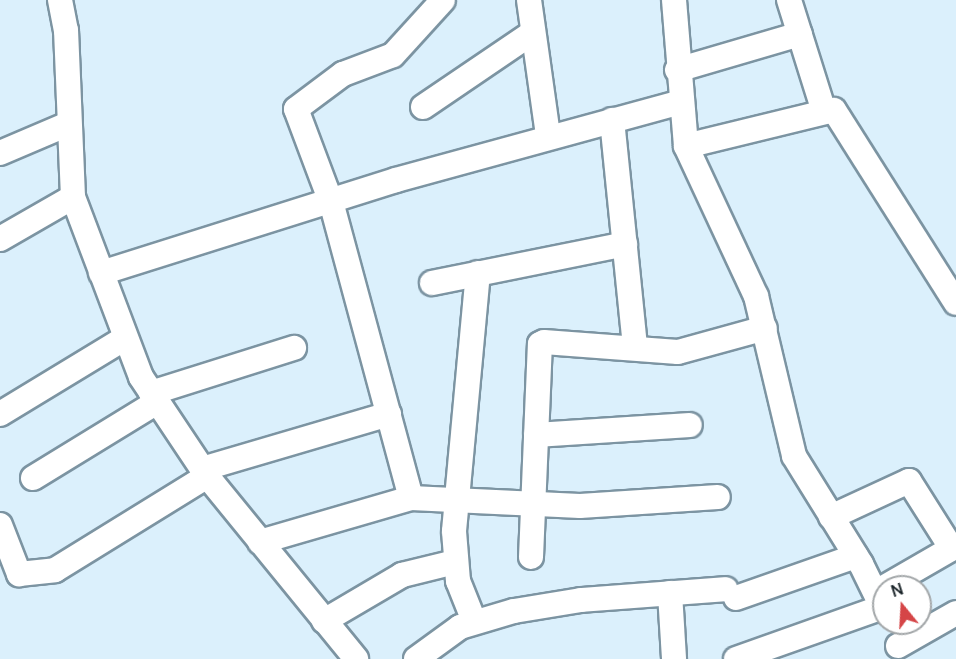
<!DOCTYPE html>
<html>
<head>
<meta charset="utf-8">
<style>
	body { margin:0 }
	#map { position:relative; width:956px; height:659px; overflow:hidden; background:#dbf0fc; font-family:Manrope,sans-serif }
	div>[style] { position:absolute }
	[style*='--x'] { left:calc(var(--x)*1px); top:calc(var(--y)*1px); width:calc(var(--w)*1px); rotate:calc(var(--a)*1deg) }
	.roads { filter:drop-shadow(2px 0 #7c94a2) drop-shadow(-2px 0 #7c94a2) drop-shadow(0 2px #7c94a2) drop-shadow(0 -2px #7c94a2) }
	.minor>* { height:24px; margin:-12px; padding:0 12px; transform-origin:12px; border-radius:12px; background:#fff }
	span { translate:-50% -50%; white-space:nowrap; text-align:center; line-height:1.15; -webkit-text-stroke:6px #fff; paint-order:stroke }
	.north { position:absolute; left:872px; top:575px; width:60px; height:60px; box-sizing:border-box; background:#fff; border:2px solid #a3a7a9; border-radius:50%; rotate:342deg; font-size:16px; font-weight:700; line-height:24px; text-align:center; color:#182227 }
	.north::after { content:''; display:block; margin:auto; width:21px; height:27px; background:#d54547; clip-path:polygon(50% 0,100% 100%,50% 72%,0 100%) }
</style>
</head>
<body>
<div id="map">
	<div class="roads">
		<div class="minor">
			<div style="--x:60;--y:0;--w:31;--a:79"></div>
			<div style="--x:66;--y:30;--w:167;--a:87.6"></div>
			<div style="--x:73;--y:197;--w:192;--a:69.3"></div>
			<div style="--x:141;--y:377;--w:119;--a:56.3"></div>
			<div style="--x:207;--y:476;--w:236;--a:50.8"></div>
			<div style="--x:529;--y:0;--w:137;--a:82"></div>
			<div style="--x:674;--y:0;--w:146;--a:85.3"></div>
			<div style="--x:686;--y:146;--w:166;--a:65"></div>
			<div style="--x:756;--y:296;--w:164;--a:76.6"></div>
			<div style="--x:794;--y:456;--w:127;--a:58.2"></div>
			<div style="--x:861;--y:564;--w:52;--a:63.9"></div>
			<div style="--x:789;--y:0;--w:117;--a:72.6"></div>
			<div style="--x:677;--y:70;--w:128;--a:-16.3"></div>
			<div style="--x:423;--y:107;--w:132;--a:-34.2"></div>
			<div style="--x:612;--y:120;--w:229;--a:84.2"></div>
			<div style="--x:686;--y:146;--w:152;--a:-13.7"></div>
			<div style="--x:834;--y:110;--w:228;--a:57.7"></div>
			<div style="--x:0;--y:153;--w:74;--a:-23.1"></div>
			<div style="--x:0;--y:239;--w:84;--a:-29.9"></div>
			<div style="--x:101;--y:273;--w:309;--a:-17.5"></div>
			<div style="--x:396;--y:180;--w:295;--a:-15.3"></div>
			<div style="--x:432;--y:283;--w:197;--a:-11.4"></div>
			<div style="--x:151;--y:393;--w:150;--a:-17.5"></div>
			<div style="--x:0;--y:414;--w:146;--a:-31.3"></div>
			<div style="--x:536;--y:435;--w:154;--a:-3.7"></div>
			<div style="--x:202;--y:469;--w:195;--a:-16.4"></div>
			<div style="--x:33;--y:478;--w:145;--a:-31.5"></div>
			<div style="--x:411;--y:498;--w:169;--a:2.7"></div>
			<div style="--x:580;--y:506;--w:138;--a:-3.7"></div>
			<div style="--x:831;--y:517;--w:86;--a:-24.8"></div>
			<div style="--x:909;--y:481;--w:80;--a:57.7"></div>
			<div style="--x:0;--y:525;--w:53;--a:68.8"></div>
			<div style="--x:19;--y:574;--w:36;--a:-6"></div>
			<div style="--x:55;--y:570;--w:179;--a:-31.7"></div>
			<div style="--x:260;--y:542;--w:157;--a:-16.2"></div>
			<div style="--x:411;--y:498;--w:307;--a:-105.1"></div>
			<div style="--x:331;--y:202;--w:99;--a:-110.6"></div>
			<div style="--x:296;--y:109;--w:59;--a:-36.7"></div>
			<div style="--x:343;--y:74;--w:53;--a:-20.8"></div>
			<div style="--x:393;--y:55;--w:74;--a:-47.7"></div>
			<div style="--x:531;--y:557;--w:213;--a:-87.6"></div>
			<div style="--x:540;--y:344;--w:4;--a:-27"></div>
			<div style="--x:544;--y:342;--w:134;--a:4.3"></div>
			<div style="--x:678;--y:352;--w:90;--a:-15.4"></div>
			<div style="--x:885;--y:587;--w:82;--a:-30"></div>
			<div style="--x:670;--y:593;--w:66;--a:86.5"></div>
			<div style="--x:736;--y:598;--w:127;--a:-19.3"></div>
			<div style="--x:324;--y:621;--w:91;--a:-30.5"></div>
			<div style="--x:402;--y:575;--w:55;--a:-13.8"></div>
			<div style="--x:474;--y:621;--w:43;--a:-111.8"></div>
			<div style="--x:458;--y:581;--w:50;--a:-94.6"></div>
			<div style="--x:454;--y:531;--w:259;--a:-84.7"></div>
			<div style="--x:898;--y:646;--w:67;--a:-29.6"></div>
			<div style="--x:416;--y:659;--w:54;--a:-36"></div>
			<div style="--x:460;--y:627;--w:56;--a:-16.5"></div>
			<div style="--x:514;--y:611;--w:68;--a:-9.3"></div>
			<div style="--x:581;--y:600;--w:145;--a:-4.3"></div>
			<div style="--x:736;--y:659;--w:156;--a:-19.5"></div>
		</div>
	</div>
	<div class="north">N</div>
</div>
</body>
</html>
